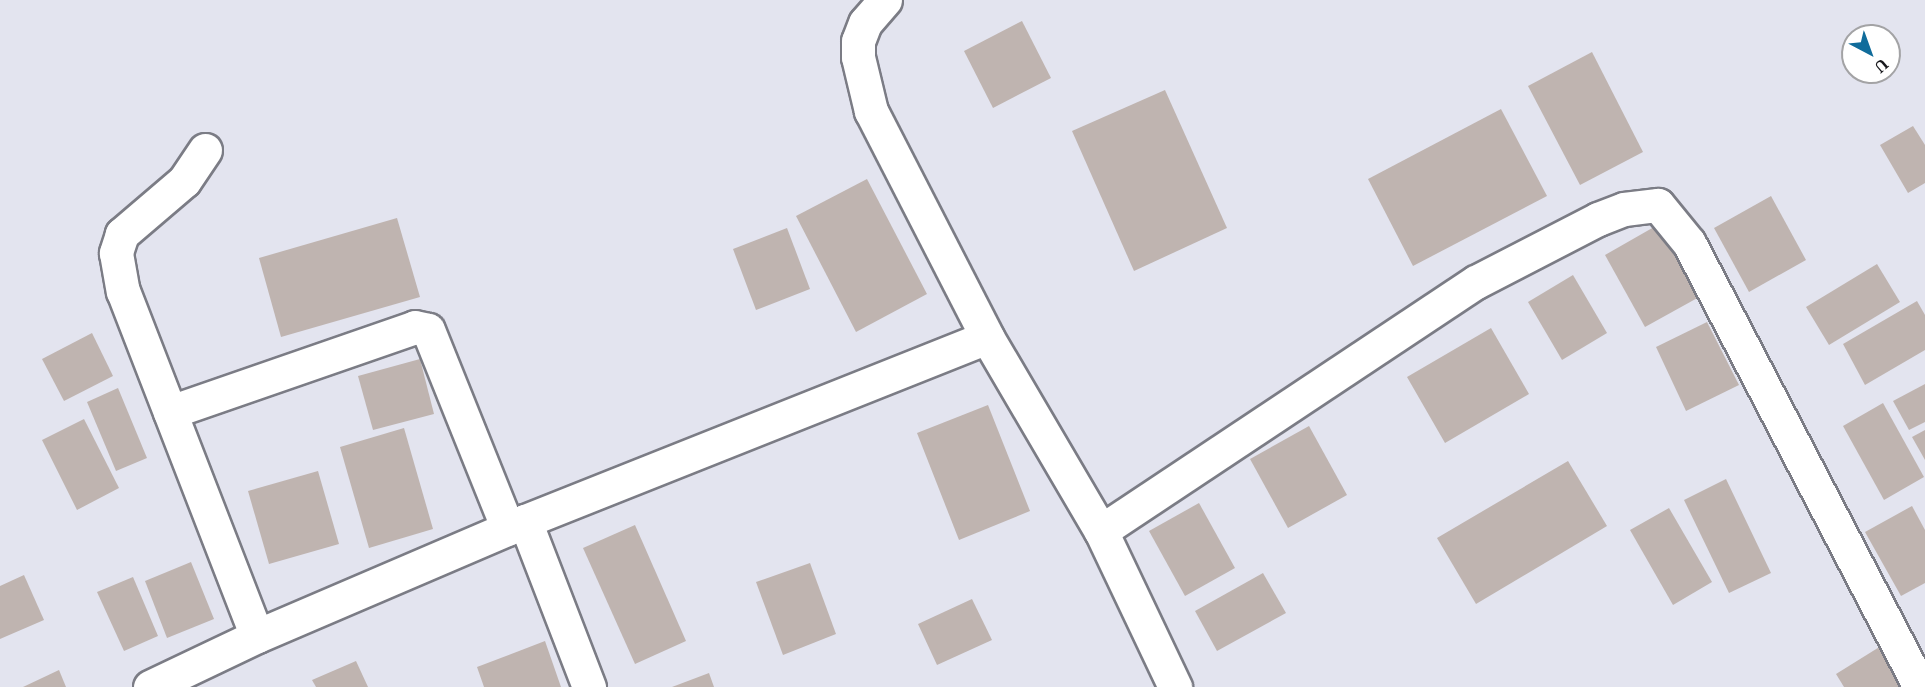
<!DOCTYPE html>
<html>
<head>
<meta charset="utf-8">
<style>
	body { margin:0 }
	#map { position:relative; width:1925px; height:687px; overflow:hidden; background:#e3e4ef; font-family:"PT Serif",serif }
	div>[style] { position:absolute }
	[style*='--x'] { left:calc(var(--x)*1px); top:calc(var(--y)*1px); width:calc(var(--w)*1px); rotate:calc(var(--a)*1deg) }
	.building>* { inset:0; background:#bfb4b0 }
	.roads { filter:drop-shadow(2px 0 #7b7c85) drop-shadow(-2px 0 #7b7c85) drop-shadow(0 2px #7b7c85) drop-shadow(0 -2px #7b7c85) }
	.minor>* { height:33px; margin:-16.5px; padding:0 16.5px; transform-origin:16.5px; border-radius:16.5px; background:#fff }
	span { translate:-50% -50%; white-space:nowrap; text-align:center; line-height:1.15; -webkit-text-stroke:4.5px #fff; paint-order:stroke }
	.north { position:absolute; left:1841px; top:24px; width:60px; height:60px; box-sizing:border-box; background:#fff; border:2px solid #a3a3a5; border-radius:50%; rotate:139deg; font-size:16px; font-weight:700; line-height:24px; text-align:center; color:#19191d }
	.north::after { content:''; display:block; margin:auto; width:21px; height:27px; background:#106c9b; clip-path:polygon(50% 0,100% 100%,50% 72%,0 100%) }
</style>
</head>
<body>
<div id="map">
	<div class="building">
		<div style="clip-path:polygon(1022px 21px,1051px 78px,993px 108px,964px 51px)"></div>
		<div style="clip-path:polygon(1592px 52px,1643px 152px,1580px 185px,1528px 86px)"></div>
		<div style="clip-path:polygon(1165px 90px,1227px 228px,1134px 271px,1072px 131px)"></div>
		<div style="clip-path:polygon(1501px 109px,1547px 196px,1413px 266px,1368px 179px)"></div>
		<div style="clip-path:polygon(1913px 126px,1925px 145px,1925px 183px,1908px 193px,1880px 145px)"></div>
		<div style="clip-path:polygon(867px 179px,927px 294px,856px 332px,796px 216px)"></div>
		<div style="clip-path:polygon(1771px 196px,1806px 260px,1749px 292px,1714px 228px)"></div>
		<div style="clip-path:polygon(397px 218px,420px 297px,281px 337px,259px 258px)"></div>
		<div style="clip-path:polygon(1661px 223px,1701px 296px,1645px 327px,1605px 255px)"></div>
		<div style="clip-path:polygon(787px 228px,810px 289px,756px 310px,733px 249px)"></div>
		<div style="clip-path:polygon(1877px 264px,1900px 302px,1829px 345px,1806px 307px)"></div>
		<div style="clip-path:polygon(1573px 275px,1607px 333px,1562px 360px,1528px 302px)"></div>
		<div style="clip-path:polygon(1917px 301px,1925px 315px,1925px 350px,1865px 385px,1843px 344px)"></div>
		<div style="clip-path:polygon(1707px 322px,1739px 385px,1686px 411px,1656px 347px)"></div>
		<div style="clip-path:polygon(1491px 328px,1529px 394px,1445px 443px,1407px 377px)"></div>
		<div style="clip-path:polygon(92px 333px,113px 376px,64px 401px,42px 359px)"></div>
		<div style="clip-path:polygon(420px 359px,434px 414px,373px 430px,358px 376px)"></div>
		<div style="clip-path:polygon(1925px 384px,1925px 422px,1909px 430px,1893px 401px)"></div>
		<div style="clip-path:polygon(118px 388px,147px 458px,116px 471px,87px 402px)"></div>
		<div style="clip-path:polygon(1883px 403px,1924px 477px,1884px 500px,1843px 426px)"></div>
		<div style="clip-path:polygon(988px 405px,1030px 511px,959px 540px,917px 433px)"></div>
		<div style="clip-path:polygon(84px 419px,119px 488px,77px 510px,42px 440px)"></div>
		<div style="clip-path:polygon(1309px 426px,1347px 495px,1288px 528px,1250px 459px)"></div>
		<div style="clip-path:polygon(404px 428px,433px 529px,369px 548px,340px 447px)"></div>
		<div style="clip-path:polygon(1925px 430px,1925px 460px,1912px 437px)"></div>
		<div style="clip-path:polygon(1568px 461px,1607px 526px,1476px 604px,1437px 538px)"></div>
		<div style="clip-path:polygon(318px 471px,339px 544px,269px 564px,248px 491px)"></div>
		<div style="clip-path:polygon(1726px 479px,1771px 573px,1729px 593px,1684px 500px)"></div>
		<div style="clip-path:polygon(1199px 503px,1235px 568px,1185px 596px,1149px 531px)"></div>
		<div style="clip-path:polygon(1912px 506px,1925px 530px,1925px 583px,1901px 596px,1865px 532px)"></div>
		<div style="clip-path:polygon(1669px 508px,1712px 582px,1673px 605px,1630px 530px)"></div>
		<div style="clip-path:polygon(635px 525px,686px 641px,635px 664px,583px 548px)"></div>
		<div style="clip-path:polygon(191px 562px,214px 619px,167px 638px,145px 581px)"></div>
		<div style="clip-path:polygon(810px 563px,836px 634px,783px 655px,756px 582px)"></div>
		<div style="clip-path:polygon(1263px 573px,1286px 613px,1217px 651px,1195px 611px)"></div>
		<div style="clip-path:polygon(24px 575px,44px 620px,0 639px,0 586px)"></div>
		<div style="clip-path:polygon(133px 577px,158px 636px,124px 651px,97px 592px)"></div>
		<div style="clip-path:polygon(972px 599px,992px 640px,937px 665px,918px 624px)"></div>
		<div style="clip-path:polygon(545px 641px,561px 687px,484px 687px,477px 667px)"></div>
		<div style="clip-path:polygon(1881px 646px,1906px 687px,1844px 687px,1836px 674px)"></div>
		<div style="clip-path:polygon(356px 661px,368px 687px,316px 687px,312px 680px)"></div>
		<div style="clip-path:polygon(59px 670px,66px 687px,23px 687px)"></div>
		<div style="clip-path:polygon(709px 673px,714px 687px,672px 687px)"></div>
	</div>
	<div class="roads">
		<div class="minor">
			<div style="--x:885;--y:0;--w:30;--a:131"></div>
			<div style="--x:865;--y:23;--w:19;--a:111"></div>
			<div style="--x:858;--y:41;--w:16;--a:90"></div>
			<div style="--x:858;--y:57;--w:56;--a:76.5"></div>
			<div style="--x:871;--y:111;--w:254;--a:62.8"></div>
			<div style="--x:205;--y:150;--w:37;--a:124"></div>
			<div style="--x:184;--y:181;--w:82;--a:139.5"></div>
			<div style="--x:122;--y:234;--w:20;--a:108"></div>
			<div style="--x:116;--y:253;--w:39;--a:80"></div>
			<div style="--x:123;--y:291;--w:370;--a:68.8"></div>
			<div style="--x:170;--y:412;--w:259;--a:-19.1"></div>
			<div style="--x:415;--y:327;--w:13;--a:13"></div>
			<div style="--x:428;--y:330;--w:214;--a:68.1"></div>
			<div style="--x:525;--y:521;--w:178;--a:68.9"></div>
			<div style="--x:1101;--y:531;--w:450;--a:-33.6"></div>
			<div style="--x:1476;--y:282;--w:137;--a:-27.3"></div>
			<div style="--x:1598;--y:219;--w:28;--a:-21"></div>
			<div style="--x:1624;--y:209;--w:34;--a:-7"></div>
			<div style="--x:1658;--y:205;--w:49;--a:50.8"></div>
			<div style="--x:1689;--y:243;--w:500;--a:62.51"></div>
			<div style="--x:150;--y:687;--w:119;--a:-25.5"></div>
			<div style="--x:257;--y:636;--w:292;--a:-23.2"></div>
			<div style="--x:525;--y:521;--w:497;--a:-21.7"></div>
			<div style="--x:987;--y:337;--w:225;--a:59.6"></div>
			<div style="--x:1101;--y:531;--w:173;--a:64.6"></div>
		</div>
	</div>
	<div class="north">U</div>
</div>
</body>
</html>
